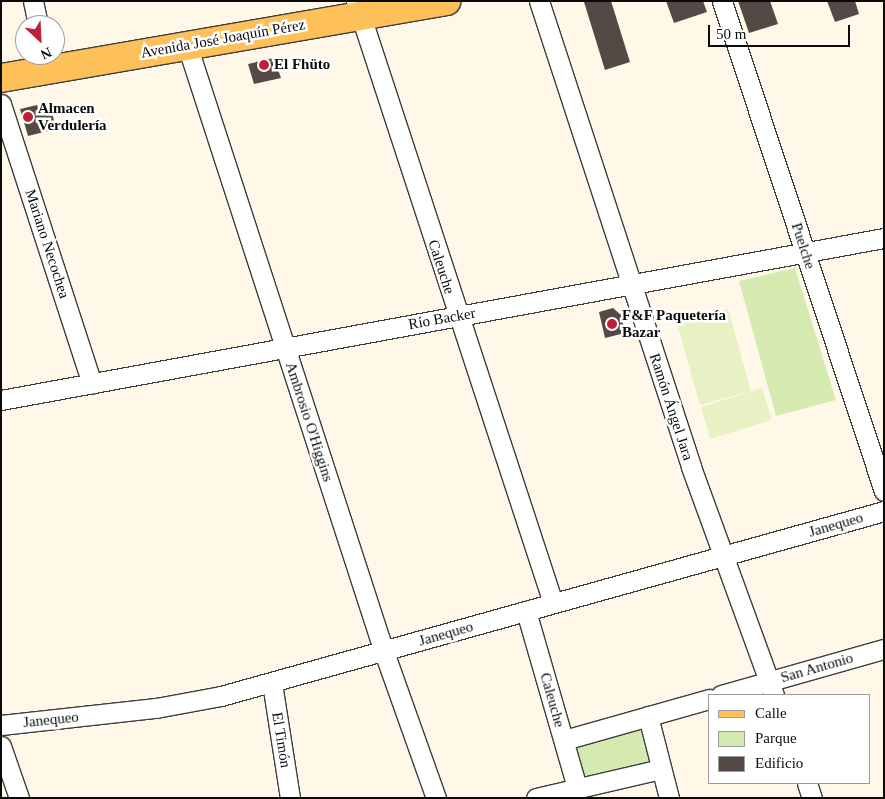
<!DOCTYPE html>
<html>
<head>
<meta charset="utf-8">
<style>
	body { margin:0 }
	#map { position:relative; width:885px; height:799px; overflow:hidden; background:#fff8e8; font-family:Georgia,serif }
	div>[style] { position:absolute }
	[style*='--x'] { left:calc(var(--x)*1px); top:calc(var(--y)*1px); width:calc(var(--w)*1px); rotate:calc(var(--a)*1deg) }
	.green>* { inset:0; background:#d5eab1 }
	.pitch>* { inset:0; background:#e7f1c3 }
	.building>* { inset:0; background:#534a46 }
	.roads { filter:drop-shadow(1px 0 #3d3d3d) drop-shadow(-1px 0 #3d3d3d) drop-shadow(0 1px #3d3d3d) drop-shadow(0 -1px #3d3d3d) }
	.street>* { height:19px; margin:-9.5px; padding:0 9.5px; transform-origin:9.5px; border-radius:9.5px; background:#fff }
	.primary>* { height:28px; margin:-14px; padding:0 14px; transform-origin:14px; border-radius:14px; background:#fec159 }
	.dots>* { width:14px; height:14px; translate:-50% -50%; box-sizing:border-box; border:2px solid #fff; border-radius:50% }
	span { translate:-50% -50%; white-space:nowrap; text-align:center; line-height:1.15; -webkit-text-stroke:5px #fff; paint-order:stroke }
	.street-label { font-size:15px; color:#0a0a0a }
	.poi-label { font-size:15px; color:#0a0a0a; font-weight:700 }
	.left { translate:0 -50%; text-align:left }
	.frame { position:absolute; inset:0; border:2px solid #0a0a0a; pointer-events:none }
	.legend { position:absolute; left:708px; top:694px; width:162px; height:90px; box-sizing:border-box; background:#fff; border:1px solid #9d9d9d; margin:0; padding:6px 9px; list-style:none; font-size:15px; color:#0a0a0a }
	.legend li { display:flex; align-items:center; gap:10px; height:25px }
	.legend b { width:25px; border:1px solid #9d9d9d }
	.north { position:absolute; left:15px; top:15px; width:50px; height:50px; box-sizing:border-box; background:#fff; border:1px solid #9d9d9d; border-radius:50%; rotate:155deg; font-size:14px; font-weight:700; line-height:20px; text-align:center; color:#0a0a0a }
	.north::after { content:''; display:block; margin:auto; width:18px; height:22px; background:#be1f3a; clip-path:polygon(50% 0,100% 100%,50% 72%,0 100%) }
	.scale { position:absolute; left:708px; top:25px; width:142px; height:22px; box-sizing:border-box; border:2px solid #0a0a0a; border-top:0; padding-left:6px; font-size:15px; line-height:18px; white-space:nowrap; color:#0a0a0a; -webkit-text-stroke:4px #fff; paint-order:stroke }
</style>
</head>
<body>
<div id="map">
	<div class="green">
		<div style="clip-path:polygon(795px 268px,836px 400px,776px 416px,739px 281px)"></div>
		<div style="clip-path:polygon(640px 726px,651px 764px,580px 781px,570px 745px)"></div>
	</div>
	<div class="pitch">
		<div style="clip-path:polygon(728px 309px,751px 391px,700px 405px,677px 323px)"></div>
		<div style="clip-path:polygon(762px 388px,772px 420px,710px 439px,701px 407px)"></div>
	</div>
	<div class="building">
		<div style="clip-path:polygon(611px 1px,630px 62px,605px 70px,584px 2px)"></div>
		<div style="clip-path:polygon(666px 1px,703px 1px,707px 12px,674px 23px)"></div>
		<div style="clip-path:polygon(738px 1px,770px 1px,778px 24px,749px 33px)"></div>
		<div style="clip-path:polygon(827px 1px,855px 1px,859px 14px,835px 22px)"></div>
		<div style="clip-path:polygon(274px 58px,281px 78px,254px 84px,248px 64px)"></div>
		<div style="clip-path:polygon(37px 105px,39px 111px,51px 108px,56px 129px,28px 136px,20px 109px)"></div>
		<div style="clip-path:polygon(613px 308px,621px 315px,625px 333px,605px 338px,599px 312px)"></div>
	</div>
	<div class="roads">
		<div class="street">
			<div style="--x:33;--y:1;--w:25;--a:78"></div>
			<div style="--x:356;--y:1;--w:633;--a:71.88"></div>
			<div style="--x:539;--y:1;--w:490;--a:71.9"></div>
			<div style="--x:691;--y:467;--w:243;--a:70"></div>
			<div style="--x:722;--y:1;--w:516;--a:71.71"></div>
			<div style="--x:187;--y:45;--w:638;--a:72.02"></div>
			<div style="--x:384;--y:652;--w:155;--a:70.4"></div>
			<div style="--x:1;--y:104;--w:294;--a:72"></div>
			<div style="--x:1;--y:400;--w:898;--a:-10.4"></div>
			<div style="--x:526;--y:611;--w:184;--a:73.9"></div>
			<div style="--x:272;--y:683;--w:116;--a:81.1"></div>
			<div style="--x:721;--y:695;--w:169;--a:-15.8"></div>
			<div style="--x:648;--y:716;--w:85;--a:75.6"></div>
			<div style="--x:1;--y:725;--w:156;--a:-6.3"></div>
			<div style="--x:156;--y:708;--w:66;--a:-10.5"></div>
			<div style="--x:221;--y:696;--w:688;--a:-15.59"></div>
			<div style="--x:564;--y:740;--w:151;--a:-15.8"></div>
			<div style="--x:1;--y:746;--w:55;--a:70.9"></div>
			<div style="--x:807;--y:783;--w:16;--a:72"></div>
			<div style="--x:536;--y:798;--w:128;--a:-13.1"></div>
		</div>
		<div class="primary">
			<div style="--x:1;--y:78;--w:452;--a:-9.8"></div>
		</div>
	</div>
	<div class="dots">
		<div style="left:264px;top:65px;background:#be1f3a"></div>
		<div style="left:28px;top:117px;background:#be1f3a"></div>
		<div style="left:612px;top:324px;background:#be1f3a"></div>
	</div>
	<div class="street-label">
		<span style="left:223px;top:39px;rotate:-10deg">Avenida José Joaquín Pérez</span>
		<span style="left:47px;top:244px;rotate:72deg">Mariano Necochea</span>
		<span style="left:803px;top:246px;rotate:72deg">Puelche</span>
		<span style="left:441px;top:267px;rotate:72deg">Caleuche</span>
		<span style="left:442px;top:319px;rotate:-10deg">Río Backer</span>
		<span style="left:671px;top:407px;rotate:72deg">Ramón Ángel Jara</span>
		<span style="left:309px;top:422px;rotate:72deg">Ambrosio O'Higgins</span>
		<span style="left:836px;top:525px;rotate:-16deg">Janequeo</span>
		<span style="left:446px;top:634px;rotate:-16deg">Janequeo</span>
		<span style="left:817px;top:668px;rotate:-16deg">San Antonio</span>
		<span style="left:552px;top:700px;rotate:74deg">Caleuche</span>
		<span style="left:51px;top:720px;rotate:-6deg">Janequeo</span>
		<span style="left:281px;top:740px;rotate:81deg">El Timón</span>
	</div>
	<div class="poi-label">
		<span class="left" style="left:274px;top:65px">El Fhüto</span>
		<span class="left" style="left:38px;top:117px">Almacen<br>Verdulería</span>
		<span class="left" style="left:622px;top:324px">F&amp;F Paquetería<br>Bazar</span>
	</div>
	<div class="frame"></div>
	<ul class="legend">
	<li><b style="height:6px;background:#fec159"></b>Calle</li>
	<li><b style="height:14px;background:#d5eab1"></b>Parque</li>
	<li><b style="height:14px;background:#534a46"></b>Edificio</li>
	</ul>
	<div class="north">N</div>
	<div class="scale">50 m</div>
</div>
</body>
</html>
